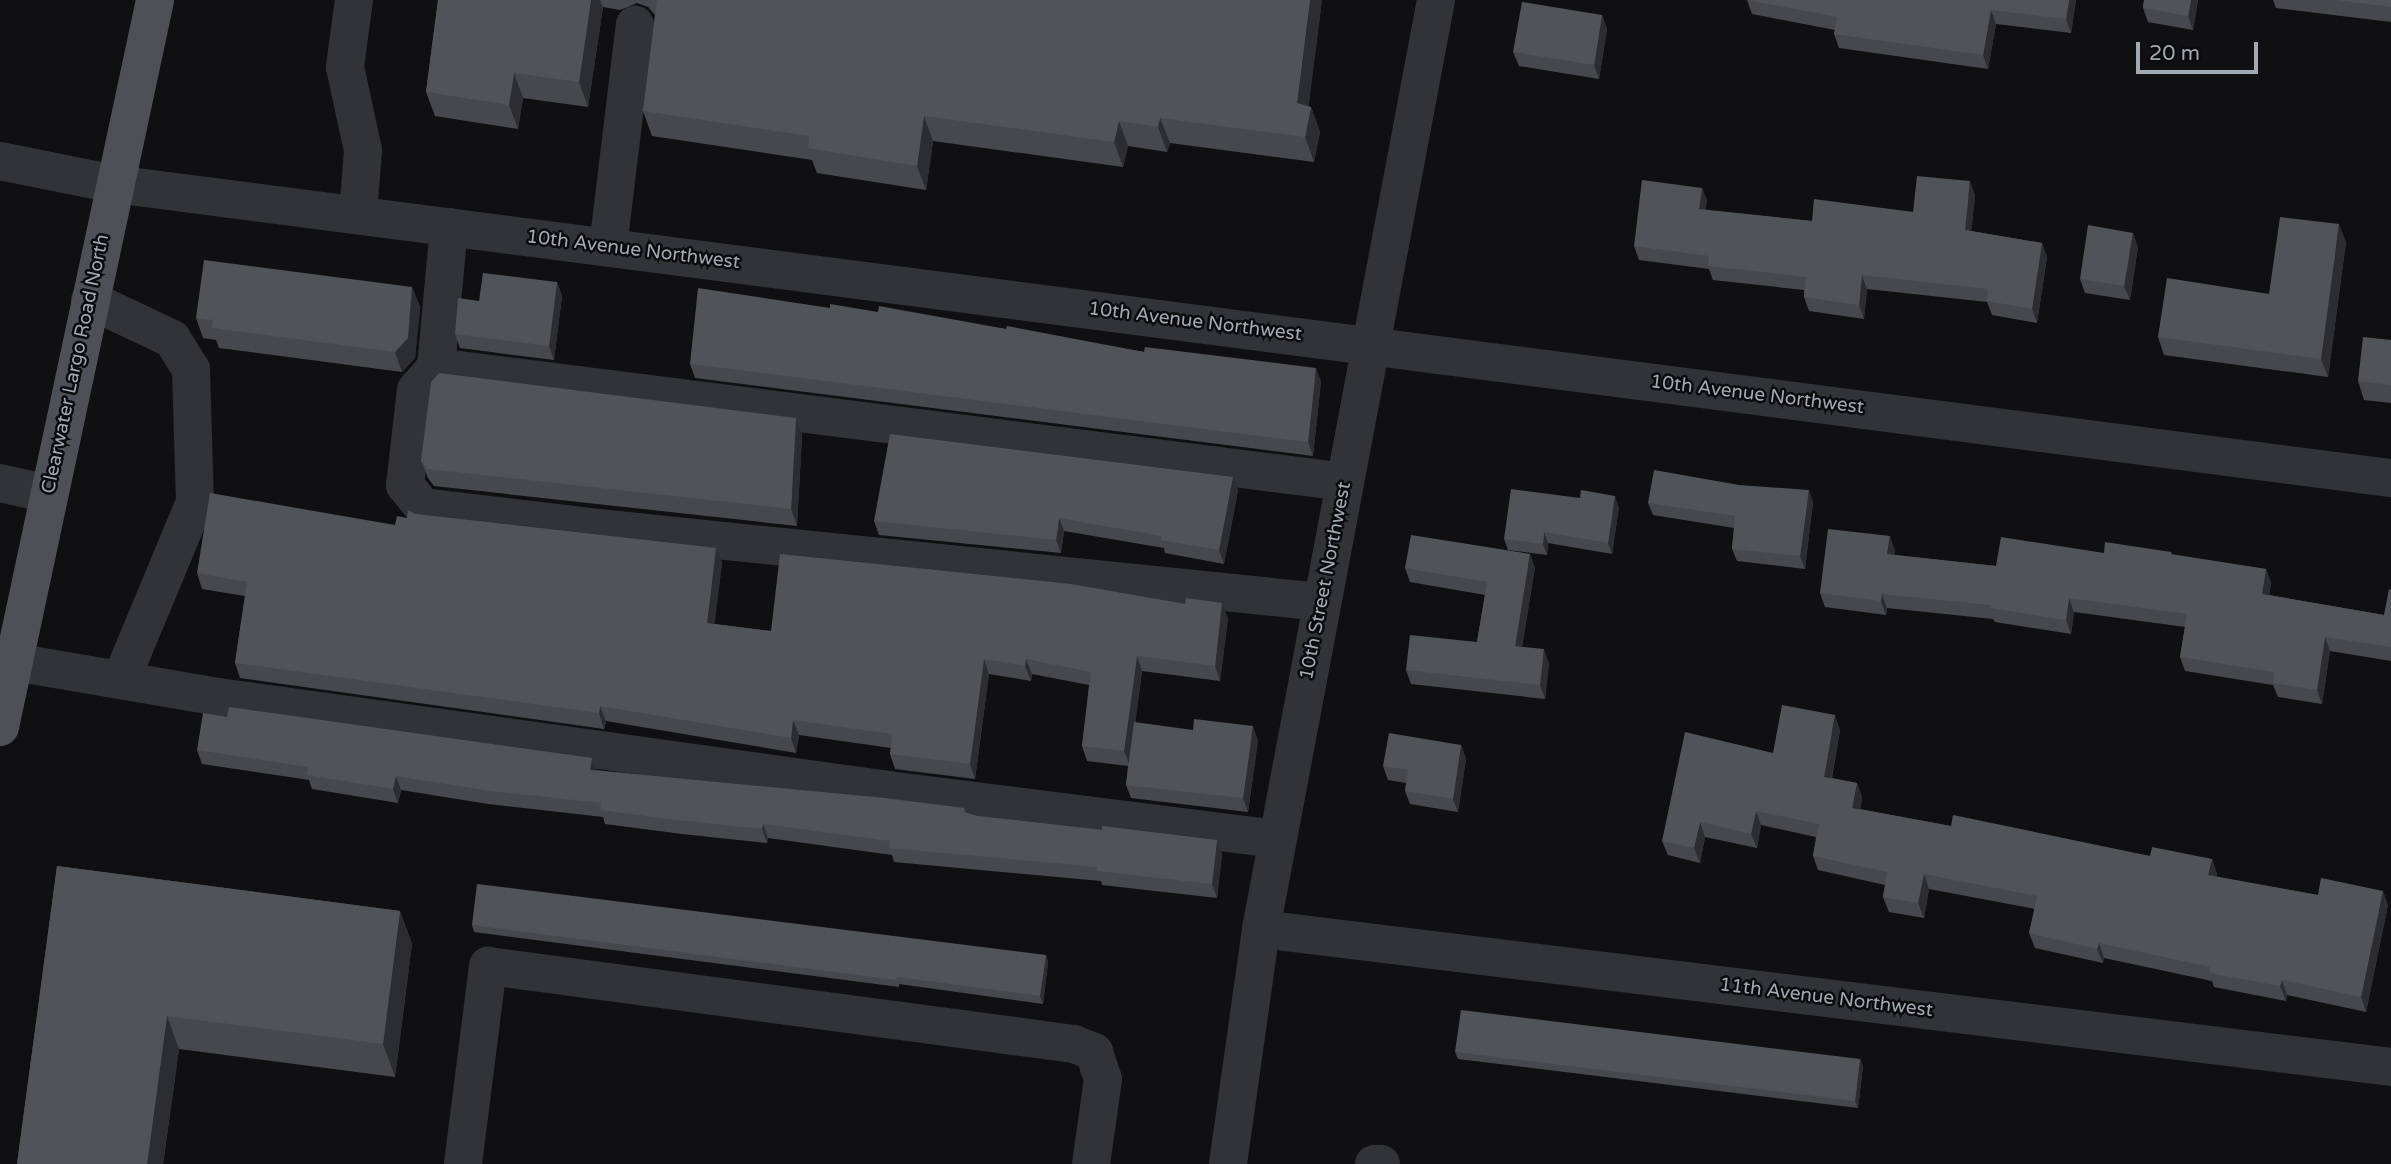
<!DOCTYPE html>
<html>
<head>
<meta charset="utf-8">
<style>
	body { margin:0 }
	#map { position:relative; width:2391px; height:1164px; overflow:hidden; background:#101012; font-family:"Varela Round",sans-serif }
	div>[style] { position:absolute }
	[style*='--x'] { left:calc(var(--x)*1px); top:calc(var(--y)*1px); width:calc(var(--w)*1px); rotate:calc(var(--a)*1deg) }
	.minor>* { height:38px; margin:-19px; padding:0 19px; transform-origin:19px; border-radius:19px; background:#313337 }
	.major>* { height:38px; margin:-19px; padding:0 19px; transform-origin:19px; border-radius:19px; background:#4d5056 }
	.wall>* { inset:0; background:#46484d }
	.shaded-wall>* { inset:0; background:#2c2d31 }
	.building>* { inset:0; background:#505358 }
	span { translate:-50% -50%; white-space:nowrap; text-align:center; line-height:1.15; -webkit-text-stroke:5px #0b0b0d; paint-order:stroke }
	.street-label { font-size:19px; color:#a1a9b3 }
	.scale { position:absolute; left:2136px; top:42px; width:122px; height:32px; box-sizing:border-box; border:4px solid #a1a9b3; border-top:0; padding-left:9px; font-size:21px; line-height:24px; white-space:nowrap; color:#a1a9b3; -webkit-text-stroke:5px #0b0b0d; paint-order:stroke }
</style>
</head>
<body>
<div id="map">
	<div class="minor">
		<div style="--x:354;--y:0;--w:68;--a:97.7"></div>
		<div style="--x:345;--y:67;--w:85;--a:77.8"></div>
		<div style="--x:363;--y:150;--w:65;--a:94.4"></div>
		<div style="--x:0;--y:161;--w:116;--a:11.4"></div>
		<div style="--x:114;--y:184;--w:2296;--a:7.36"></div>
		<div style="--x:449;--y:227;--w:141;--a:95.3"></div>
		<div style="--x:436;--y:367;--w:916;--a:7.21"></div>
		<div style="--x:608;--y:247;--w:224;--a:-83.1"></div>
		<div style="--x:90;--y:300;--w:91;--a:25.4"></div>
		<div style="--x:172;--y:339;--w:36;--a:58"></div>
		<div style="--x:191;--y:369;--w:133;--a:88.3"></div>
		<div style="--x:195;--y:502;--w:193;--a:112.6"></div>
		<div style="--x:436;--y:367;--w:30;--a:131"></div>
		<div style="--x:416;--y:390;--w:96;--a:96.6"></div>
		<div style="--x:405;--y:485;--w:28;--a:51"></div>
		<div style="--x:423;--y:507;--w:176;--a:6.8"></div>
		<div style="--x:598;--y:528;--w:728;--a:5.84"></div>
		<div style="--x:0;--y:483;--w:50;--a:12.7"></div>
		<div style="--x:14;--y:662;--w:207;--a:9.7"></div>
		<div style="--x:218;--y:697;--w:676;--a:7.9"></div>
		<div style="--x:888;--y:790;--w:393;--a:7.2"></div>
		<div style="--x:1261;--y:929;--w:1138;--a:6.96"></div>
		<div style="--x:463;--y:1164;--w:200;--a:-82.8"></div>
		<div style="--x:488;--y:966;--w:591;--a:7.58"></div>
		<div style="--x:1074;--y:1044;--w:22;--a:22"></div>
		<div style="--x:1094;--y:1052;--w:28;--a:72"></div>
		<div style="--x:1103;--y:1079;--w:86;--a:98"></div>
		<div style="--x:1228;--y:1164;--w:237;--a:-82"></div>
		<div style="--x:1261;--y:929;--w:945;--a:-79.33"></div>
		<div style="--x:1374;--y:1164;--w:7;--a:0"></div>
	</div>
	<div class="major">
		<div style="--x:0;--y:727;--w:743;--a:-77.96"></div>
	</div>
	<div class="wall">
		<div style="clip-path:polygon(438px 0,1322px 0,1308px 107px,1311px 107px,1320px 132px,1314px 162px,1170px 143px,1167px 152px,1128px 146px,1123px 167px,933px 141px,926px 190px,817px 173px,812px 160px,652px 136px,643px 111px,655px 15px,654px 14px,648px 7px,637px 3px,620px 10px,603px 7px,588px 107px,523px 98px,518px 129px,435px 116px,426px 92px)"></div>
		<div style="clip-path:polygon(1747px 0,2076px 0,2071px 33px,1996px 24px,1988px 69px,1839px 48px,1834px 34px,1835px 30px,1752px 14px)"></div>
		<div style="clip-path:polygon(2144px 0,2198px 0,2193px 30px,2148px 22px,2143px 8px)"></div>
		<div style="clip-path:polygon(2273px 0,2391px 0,2391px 22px,2276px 8px)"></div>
		<div style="clip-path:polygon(1602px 15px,1607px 29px,1599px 79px,1519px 66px,1513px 52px)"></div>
		<div style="clip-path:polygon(1702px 188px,1707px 201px,1705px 210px,1812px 221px,1913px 212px,1975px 195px,1971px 231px,2042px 243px,2047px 257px,2037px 323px,1992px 315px,1987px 302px,1867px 289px,1864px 319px,1809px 311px,1804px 297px,1804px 290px,1713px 280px,1709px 269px,1639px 260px,1634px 246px)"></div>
		<div style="clip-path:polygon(2346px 242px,2328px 377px,2164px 355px,2158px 337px,2269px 294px)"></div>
		<div style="clip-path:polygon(2138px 247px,2130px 300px,2085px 293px,2080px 279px)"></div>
		<div style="clip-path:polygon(557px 282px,562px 296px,554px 360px,460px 348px,455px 334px,479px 301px)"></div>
		<div style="clip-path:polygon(412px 287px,420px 307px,415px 358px,402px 372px,219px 348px,216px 340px,203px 338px,196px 318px)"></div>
		<div style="clip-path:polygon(878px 312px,1006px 329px,1321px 381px,1313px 456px,695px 378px,690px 364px)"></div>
		<div style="clip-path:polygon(2391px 340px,2391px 403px,2364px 400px,2358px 381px)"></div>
		<div style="clip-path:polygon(796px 418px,802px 435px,797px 526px,434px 486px,428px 478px,421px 461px)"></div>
		<div style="clip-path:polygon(1238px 490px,1224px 564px,1165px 553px,1164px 548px,1064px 531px,1061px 553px,879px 535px,874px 521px)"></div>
		<div style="clip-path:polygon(1580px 498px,1619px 507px,1612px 554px,1548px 543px,1547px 555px,1508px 550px,1504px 539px)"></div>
		<div style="clip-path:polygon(1813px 502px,1805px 569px,1737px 561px,1732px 549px,1734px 528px,1653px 515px,1648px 503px)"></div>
		<div style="clip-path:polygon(415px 514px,716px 548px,722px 563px,714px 624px,771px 631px,1228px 618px,1220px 681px,1142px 671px,1135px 723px,1258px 740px,1248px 812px,1131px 798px,1126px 785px,1128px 766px,1087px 761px,1082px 746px,1089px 685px,1032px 674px,1031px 681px,989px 674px,975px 779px,895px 769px,890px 754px,891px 748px,799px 735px,796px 753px,606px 721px,604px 729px,240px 678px,235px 663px,245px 596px,202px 589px,197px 573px,395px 525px)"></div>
		<div style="clip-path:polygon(1895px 550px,1894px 555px,1996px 566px,2104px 553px,2171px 552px,2172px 555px,2266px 569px,2271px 583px,2269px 595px,2384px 615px,2391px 590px,2391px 661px,2330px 651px,2322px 704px,2278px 697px,2273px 685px,2185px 671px,2180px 657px,2185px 627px,2074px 612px,2071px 634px,1995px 622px,1993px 619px,1887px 608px,1886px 615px,1825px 607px,1820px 593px)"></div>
		<div style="clip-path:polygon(1535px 567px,1522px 647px,1549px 663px,1545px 699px,1411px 684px,1406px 670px,1477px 642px,1485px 595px,1410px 582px,1405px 568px)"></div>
		<div style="clip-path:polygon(227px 717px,592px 758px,596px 770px,964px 808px,966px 813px,977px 816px,1102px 830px,1217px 840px,1222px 854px,1217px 898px,1102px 885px,1101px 881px,894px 862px,892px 855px,768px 838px,767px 843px,682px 834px,605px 824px,603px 817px,488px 804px,401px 790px,398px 803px,312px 789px,309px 780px,202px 764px,197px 750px)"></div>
		<div style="clip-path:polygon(1840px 730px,1832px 778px,1857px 783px,1862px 798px,1860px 809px,1951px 826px,2150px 856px,2212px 859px,2217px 874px,2216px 877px,2318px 895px,2388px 905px,2366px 1012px,2287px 995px,2286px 1001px,2214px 987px,2212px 981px,2104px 958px,2103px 963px,2035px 948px,2029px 933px,2035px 909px,1929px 889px,1924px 918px,1889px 912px,1883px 897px,1885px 885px,1818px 870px,1813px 856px,1816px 837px,1761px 825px,1757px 848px,1705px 837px,1700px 863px,1668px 855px,1662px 841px,1773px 753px)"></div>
		<div style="clip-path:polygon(1461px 745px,1466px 759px,1458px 812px,1410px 804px,1405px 791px,1406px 783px,1388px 780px,1383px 766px)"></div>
		<div style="clip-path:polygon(57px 866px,400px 911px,412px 944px,395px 1077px,179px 1049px,163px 1164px,17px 1164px)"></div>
		<div style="clip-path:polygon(472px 925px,1046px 955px,1048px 962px,1043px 1004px,899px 984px,899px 987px,474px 932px)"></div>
		<div style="clip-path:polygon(1455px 1052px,1860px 1059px,1863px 1066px,1858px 1108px,1458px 1059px)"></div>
	</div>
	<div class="shaded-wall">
		<div style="clip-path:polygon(591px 0,600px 0,603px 7px,588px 107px,579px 82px)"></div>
		<div style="clip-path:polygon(1310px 0,1322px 0,1306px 128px,1297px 103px)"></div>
		<div style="clip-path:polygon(2069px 0,2076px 0,2071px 33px,2066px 19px)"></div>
		<div style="clip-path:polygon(2191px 0,2198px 0,2193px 30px,2188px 16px)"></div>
		<div style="clip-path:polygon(1991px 10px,1996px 24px,1988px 69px,1983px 55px)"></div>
		<div style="clip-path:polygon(1602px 15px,1607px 29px,1599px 79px,1594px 65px)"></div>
		<div style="clip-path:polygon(514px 73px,523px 98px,518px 129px,509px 105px)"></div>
		<div style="clip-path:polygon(1311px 107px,1320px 132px,1314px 162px,1305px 137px)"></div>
		<div style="clip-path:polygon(924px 116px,933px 141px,926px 190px,917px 166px)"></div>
		<div style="clip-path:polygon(1160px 118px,1170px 143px,1167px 152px,1158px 127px)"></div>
		<div style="clip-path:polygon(1119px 121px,1128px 146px,1123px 167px,1114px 142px)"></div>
		<div style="clip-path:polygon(1970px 181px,1975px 195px,1970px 244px,1965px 230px)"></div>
		<div style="clip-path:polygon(1702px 188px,1707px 201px,1704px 223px,1699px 209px)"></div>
		<div style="clip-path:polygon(2339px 224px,2346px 242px,2328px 377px,2321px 359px)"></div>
		<div style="clip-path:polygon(2133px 233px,2138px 247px,2130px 300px,2124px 286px)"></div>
		<div style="clip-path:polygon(2042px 243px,2047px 257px,2037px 323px,2032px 309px)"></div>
		<div style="clip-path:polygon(1862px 275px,1867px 289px,1864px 319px,1859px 305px)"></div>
		<div style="clip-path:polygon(557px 282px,562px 296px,554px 360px,549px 346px)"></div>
		<div style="clip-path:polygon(412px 287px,420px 307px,415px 358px,402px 372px,395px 352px)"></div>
		<div style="clip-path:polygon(1316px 368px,1321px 381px,1313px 456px,1308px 442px)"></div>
		<div style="clip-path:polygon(796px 418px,802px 435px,797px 526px,791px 509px)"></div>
		<div style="clip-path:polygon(1233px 477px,1238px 490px,1224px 564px,1219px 550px)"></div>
		<div style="clip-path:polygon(1809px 490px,1813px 502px,1805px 569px,1800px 556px)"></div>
		<div style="clip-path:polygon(1615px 496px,1619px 507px,1612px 554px,1608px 543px)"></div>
		<div style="clip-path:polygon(1059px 518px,1064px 531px,1061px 553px,1056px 540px)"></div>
		<div style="clip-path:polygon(1544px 532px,1548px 543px,1547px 555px,1543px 544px)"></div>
		<div style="clip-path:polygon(1890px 536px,1895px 550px,1892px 568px,1887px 554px)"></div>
		<div style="clip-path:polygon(716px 548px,722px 563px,713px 638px,707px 623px)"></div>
		<div style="clip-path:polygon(1530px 554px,1535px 567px,1520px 660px,1515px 646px)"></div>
		<div style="clip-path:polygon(2266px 569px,2271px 583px,2267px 608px,2262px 594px)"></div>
		<div style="clip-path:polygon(1882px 594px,1887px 608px,1886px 615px,1881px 601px)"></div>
		<div style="clip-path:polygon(2069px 598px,2074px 612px,2071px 634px,2066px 620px)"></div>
		<div style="clip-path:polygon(1222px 603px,1228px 618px,1220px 681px,1215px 666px)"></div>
		<div style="clip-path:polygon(2325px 637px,2330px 651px,2322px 704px,2317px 690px)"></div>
		<div style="clip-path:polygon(1544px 649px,1549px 663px,1545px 699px,1540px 685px)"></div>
		<div style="clip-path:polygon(1137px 656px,1142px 671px,1130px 766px,1124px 751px)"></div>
		<div style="clip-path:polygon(984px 659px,989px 674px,975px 779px,970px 764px)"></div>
		<div style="clip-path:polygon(1026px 659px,1032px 674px,1031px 681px,1025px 666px)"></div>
		<div style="clip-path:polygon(600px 706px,606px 721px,604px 729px,599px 713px)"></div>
		<div style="clip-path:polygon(1835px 715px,1840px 730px,1829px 792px,1824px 777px)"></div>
		<div style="clip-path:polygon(793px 720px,799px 735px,796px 753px,791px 738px)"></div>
		<div style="clip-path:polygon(1253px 726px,1258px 740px,1248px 812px,1243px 798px)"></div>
		<div style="clip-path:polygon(1461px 745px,1466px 759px,1458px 812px,1453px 799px)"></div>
		<div style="clip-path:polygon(592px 758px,597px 772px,590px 770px)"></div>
		<div style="clip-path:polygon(396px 776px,401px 790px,398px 803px,393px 789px)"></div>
		<div style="clip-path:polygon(1857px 783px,1862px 798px,1858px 823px,1852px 808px)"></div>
		<div style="clip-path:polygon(1756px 811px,1761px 825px,1757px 848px,1751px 834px)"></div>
		<div style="clip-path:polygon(1700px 822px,1705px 837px,1700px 863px,1694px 848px)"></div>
		<div style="clip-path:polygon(763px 824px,768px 838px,767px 843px,762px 829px)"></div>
		<div style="clip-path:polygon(1217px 840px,1222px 854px,1217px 898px,1212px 884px)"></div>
		<div style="clip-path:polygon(2212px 859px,2217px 874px,2214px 890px,2208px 875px)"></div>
		<div style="clip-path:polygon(1924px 874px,1929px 889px,1924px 918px,1918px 903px)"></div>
		<div style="clip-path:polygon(2383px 891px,2388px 905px,2366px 1012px,2361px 997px)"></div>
		<div style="clip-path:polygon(400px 911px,412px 944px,395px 1077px,383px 1044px)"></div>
		<div style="clip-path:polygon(2099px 943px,2104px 958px,2103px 963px,2097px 949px)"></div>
		<div style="clip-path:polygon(1046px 955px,1048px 962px,1043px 1004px,1040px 996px)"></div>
		<div style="clip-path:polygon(2282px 980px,2287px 995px,2286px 1001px,2280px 986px)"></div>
		<div style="clip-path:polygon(167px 1016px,179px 1049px,163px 1164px,147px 1164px)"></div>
		<div style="clip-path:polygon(1860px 1059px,1863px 1066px,1858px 1108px,1855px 1101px)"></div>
	</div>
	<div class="building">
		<div style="clip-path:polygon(438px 0,591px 0,579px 82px,514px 73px,509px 105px,426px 92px)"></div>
		<div style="clip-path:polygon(657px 0,1310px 0,1297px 103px,1311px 107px,1305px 137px,1160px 118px,1158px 127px,1119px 121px,1114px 142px,924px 116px,917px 166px,808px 148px,809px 136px,643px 111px)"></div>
		<div style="clip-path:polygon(1747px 0,2069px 0,2066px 19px,1991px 10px,1983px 55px,1834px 34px,1837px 17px)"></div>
		<div style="clip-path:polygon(2144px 0,2191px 0,2188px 16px,2143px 8px)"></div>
		<div style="clip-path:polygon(2336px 0,2391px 0,2391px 7px)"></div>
		<div style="clip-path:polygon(1522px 2px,1602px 15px,1594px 65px,1513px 52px)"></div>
		<div style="clip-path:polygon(1917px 176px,1970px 181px,1965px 230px,2042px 243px,2032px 309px,1987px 301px,1988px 289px,1862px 275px,1859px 305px,1804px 297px,1806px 277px,1708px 266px,1709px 256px,1634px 246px,1642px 180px,1702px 188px,1699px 209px,1812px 221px,1814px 199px,1913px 212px)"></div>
		<div style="clip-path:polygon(2280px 217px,2339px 224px,2321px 359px,2158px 337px,2167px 278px,2269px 294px)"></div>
		<div style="clip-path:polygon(2088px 225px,2133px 233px,2124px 286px,2080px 279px)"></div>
		<div style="clip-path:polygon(204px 260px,412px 287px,408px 338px,395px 352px,212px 328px,213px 320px,196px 318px)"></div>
		<div style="clip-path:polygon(483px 273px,557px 282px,549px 346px,455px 334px,458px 298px,479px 301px)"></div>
		<div style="clip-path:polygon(698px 288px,830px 308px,830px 304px,878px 312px,879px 306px,1006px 329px,1007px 326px,1144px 352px,1145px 347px,1316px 368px,1308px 442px,690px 364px)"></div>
		<div style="clip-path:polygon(2363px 337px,2391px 340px,2391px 385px,2358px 381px)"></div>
		<div style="clip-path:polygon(439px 373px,796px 418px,791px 509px,428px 469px,421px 461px,431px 382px)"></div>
		<div style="clip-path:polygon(890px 434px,1233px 477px,1219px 550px,1161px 540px,1161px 536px,1059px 518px,1056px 540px,874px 521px)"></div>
		<div style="clip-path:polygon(1654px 470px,1739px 485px,1809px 490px,1800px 556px,1732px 549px,1735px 516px,1648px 503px)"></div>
		<div style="clip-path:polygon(1511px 489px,1580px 498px,1581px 490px,1615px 496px,1608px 543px,1544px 532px,1543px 544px,1504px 539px)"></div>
		<div style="clip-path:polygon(210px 493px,395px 525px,397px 516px,407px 518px,408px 510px,415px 514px,716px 548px,707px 623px,771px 631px,780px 554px,1071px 584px,1185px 604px,1186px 598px,1222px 603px,1215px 666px,1137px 656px,1124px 751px,1082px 746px,1091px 672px,1026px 659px,1025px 666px,984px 659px,970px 764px,890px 754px,892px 734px,793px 720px,791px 738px,600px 706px,599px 713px,235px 663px,247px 582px,197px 573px)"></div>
		<div style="clip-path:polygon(1828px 529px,1890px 536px,1887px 554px,1996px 566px,2001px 537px,2104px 553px,2105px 542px,2171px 552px,2171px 554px,2266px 569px,2262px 594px,2384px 615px,2389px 589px,2391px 590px,2391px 647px,2325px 637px,2317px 690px,2273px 683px,2274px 672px,2180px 657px,2187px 614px,2069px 598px,2066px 620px,1990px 608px,1990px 605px,1882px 594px,1881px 601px,1820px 593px)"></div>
		<div style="clip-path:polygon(1411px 535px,1530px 554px,1515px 646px,1544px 649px,1540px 685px,1406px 670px,1410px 635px,1477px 642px,1487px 582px,1405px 568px)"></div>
		<div style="clip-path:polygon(1782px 705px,1835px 715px,1824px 777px,1857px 783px,1852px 808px,1951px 826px,1953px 815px,2150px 856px,2152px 847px,2212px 859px,2208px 875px,2318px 895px,2321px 878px,2383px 891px,2361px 997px,2282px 980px,2280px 986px,2209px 973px,2210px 967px,2099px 943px,2097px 949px,2029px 933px,2037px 896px,1924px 874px,1918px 903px,1883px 897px,1887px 872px,1813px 856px,1819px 824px,1756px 811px,1751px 834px,1700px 822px,1694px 848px,1662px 841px,1685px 732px,1773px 753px)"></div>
		<div style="clip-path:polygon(229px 707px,592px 758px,590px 770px,885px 798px,964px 808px,964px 812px,977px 816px,1102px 830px,1102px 826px,1217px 840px,1212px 884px,1097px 871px,1097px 867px,889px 848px,890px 841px,763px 824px,762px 829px,677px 820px,600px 810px,601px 803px,483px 790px,396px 776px,393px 789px,307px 775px,308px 767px,197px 750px,203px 713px,227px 717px)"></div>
		<div style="clip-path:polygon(1194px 719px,1253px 726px,1243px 798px,1126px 785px,1134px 722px,1193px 730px)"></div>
		<div style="clip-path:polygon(1389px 733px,1461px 745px,1453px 799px,1405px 791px,1408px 770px,1383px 766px)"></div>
		<div style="clip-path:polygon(57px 866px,400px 911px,383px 1044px,167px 1016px,147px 1164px,17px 1164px)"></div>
		<div style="clip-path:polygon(477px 884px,1046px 955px,1040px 996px,897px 977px,896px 980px,472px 925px)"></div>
		<div style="clip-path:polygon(1461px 1010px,1860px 1059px,1855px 1101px,1455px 1052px)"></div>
	</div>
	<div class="street-label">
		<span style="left:633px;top:250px;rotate:7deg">10th Avenue Northwest</span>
		<span style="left:1195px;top:322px;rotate:7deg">10th Avenue Northwest</span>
		<span style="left:76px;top:364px;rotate:-78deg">Clearwater Largo Road North</span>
		<span style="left:1757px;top:395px;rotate:7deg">10th Avenue Northwest</span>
		<span style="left:1326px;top:581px;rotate:-79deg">10th Street Northwest</span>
		<span style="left:1826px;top:998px;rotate:7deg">11th Avenue Northwest</span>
	</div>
	<div class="scale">20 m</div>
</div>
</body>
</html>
